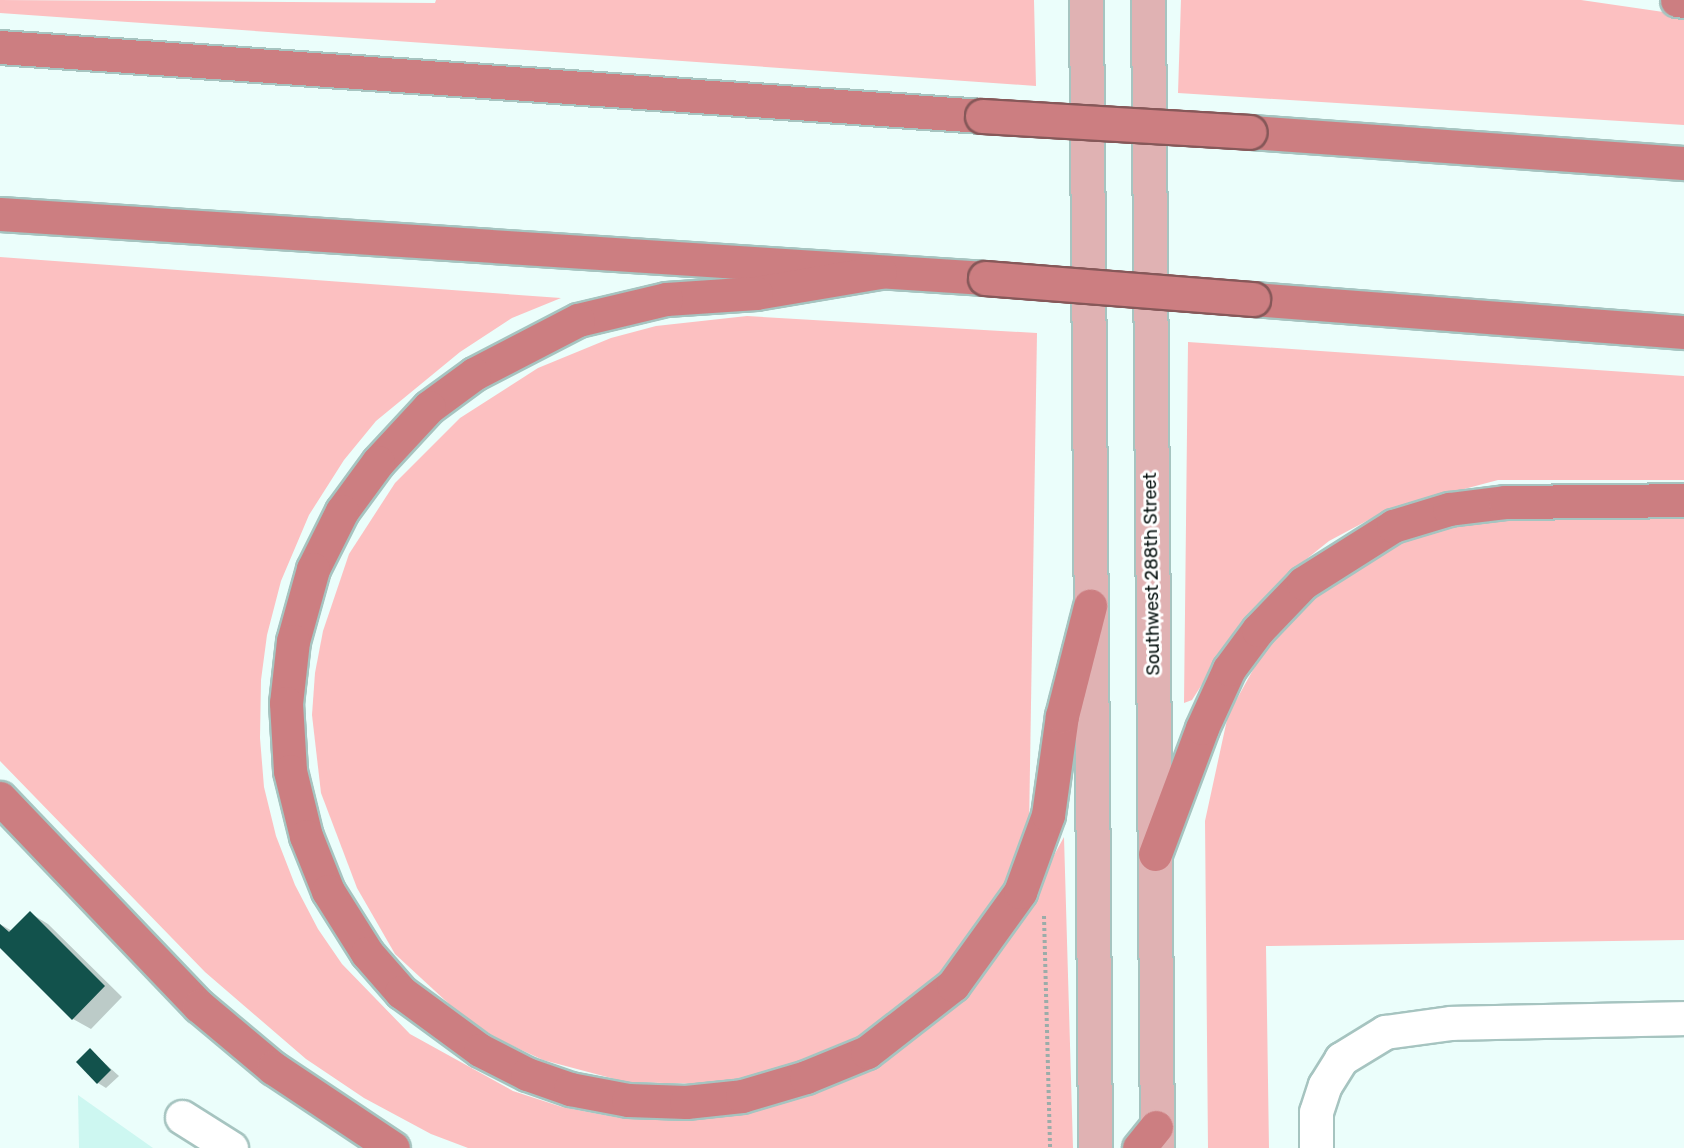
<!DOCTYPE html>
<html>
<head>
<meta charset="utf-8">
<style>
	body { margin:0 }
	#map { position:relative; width:1684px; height:1148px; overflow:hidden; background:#ebfefb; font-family:Rubik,sans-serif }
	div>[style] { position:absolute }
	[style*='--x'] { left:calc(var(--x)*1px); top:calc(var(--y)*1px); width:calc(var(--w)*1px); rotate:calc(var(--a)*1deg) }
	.built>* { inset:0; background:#cdf7f1 }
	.green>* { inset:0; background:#fcc0c1 }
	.shadow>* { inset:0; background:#0003 }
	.building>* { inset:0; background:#12524c }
	.path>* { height:4px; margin-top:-2px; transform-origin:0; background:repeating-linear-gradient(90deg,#9baca9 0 3px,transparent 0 6px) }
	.roads { filter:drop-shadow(2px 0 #a6c4c0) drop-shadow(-2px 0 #a6c4c0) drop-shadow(0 2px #a6c4c0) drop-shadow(0 -2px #a6c4c0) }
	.minor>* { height:33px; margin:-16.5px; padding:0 16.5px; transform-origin:16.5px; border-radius:16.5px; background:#fff }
	.major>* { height:33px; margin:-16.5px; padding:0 16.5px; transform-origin:16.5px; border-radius:16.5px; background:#e0b2b3 }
	.highway>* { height:33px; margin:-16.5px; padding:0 16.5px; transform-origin:16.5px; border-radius:16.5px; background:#cc7e81 }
	.bridges { filter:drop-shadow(2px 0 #865859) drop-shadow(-2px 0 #865859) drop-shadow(0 2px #865859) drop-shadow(0 -2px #865859) }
	.highway-bridge>* { height:33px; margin:-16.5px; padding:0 16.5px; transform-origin:16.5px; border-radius:16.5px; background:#cc7e81 }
	span { translate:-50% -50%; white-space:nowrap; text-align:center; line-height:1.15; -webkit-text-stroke:6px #fff; paint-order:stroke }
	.street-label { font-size:18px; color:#05100e }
</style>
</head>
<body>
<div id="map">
	<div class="built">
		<div style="clip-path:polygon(78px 1095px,153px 1148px,79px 1148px)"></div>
	</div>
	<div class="green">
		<div style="clip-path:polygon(0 0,435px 3px,436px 0,1034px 0,1036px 86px,0 13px)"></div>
		<div style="clip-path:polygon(1181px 0,1581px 0,1684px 15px,1684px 125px,1178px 93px)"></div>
		<div style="clip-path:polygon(0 257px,561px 298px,512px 318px,460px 352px,376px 421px,344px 460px,309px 515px,281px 581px,267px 635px,261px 680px,260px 738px,264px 787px,276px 836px,295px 885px,318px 929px,342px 964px,410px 1034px,513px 1091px,562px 1107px,620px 1118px,687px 1118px,746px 1111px,811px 1094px,869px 1068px,957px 1004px,988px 969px,1013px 930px,1064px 837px,1073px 1148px,468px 1148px,431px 1134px,364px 1098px,306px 1059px,205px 972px,0 761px)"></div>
		<div style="clip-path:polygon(747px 316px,1037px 333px,1029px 828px,1017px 863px,962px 951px,934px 981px,862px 1036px,829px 1054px,743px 1079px,703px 1084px,626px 1082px,543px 1060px,498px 1039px,461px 1015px,395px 954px,357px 888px,321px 793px,312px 715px,315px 673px,323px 631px,349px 554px,395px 483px,460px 418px,538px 368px,611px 338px,656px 326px)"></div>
		<div style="clip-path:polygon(1188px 342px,1684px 376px,1684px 480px,1498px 480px,1389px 509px,1329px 541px,1284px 577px,1243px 620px,1192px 700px,1184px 703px)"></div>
		<div style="clip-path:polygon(1684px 513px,1684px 940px,1266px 946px,1269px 1148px,1208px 1148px,1205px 821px,1228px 715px,1259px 659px,1295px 613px,1347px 568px,1412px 538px,1481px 520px,1558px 514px)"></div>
	</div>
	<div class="shadow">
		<div style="clip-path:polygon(30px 913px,48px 924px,122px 997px,91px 1029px,73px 1019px,0 946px,0 924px,12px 931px)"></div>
		<div style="clip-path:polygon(90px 1050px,119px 1076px,106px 1088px,98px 1083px)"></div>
	</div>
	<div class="building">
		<div style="clip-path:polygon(30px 911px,105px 986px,72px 1020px,0 948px,0 924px,9px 932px)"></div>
		<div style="clip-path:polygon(90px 1048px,111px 1070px,97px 1084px,76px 1062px)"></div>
	</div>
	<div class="path">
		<div style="--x:1044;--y:916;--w:232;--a:88.5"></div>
	</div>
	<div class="roads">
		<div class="minor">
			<div style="--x:182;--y:1117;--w:58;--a:32.3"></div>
			<div style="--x:1316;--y:1148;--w:36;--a:-90"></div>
			<div style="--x:1316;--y:1112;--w:28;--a:-72"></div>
			<div style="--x:1325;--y:1085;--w:31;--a:-58"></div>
			<div style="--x:1341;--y:1059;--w:52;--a:-31.5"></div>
			<div style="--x:1385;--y:1032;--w:67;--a:-7.8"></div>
			<div style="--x:1451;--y:1023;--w:233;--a:-1.2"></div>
		</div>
		<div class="major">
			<div style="--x:1086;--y:0;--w:1148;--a:89.55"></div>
			<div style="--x:1148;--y:0;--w:1148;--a:89.55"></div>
		</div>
		<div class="highway">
			<div style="--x:1677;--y:0;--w:7;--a:8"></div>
			<div style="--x:0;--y:47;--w:984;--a:4.02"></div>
			<div style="--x:1250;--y:132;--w:435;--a:4.1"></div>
			<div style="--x:0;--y:214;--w:987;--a:3.72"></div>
			<div style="--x:880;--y:272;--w:126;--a:170.4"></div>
			<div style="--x:756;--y:293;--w:90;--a:176.2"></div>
			<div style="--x:666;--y:299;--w:90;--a:166.6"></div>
			<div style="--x:578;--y:320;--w:117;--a:152.6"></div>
			<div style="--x:474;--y:374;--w:56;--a:143.7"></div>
			<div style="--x:429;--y:407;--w:75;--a:132.8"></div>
			<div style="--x:378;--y:462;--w:61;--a:126.3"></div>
			<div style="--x:342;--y:511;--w:65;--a:116.6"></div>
			<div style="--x:313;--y:569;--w:75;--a:105.5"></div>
			<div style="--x:293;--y:641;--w:62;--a:96.4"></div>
			<div style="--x:286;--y:703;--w:68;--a:86.6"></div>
			<div style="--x:290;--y:771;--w:67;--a:76.2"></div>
			<div style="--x:306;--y:836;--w:59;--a:68.2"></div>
			<div style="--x:328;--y:891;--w:73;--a:57.8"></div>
			<div style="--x:367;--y:953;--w:52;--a:48.9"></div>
			<div style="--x:401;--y:992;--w:98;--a:36.3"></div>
			<div style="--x:480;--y:1050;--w:53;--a:27.1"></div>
			<div style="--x:527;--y:1074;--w:46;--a:19.2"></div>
			<div style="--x:570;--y:1089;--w:59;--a:10.7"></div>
			<div style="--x:628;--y:1100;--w:58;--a:2"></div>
			<div style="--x:686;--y:1102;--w:56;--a:-6.1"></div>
			<div style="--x:742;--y:1096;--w:67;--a:-16.5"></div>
			<div style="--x:806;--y:1077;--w:66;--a:-22.3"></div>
			<div style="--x:867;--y:1052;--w:109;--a:-37.9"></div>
			<div style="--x:953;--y:985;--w:115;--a:-54.2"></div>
			<div style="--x:1020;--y:892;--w:82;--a:-70"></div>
			<div style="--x:1048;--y:815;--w:100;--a:-82"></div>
			<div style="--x:1062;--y:716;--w:114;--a:-75.7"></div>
			<div style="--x:1253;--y:299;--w:432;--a:4.4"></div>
			<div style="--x:0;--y:798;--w:288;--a:46.3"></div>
			<div style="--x:199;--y:1006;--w:97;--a:40"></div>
			<div style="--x:273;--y:1068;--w:144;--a:33.7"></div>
			<div style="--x:1155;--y:854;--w:134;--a:-69.5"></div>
			<div style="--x:1202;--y:728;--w:65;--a:-65.4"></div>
			<div style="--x:1229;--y:669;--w:49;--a:-53.4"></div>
			<div style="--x:1258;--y:630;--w:65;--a:-46.2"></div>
			<div style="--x:1303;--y:583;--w:107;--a:-32.3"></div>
			<div style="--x:1393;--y:526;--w:59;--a:-16.9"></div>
			<div style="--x:1449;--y:509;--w:56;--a:-7.1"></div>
			<div style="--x:1505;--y:502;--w:179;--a:-0.6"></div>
			<div style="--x:1139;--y:1148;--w:27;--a:-51"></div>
		</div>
	</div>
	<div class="bridges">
		<div class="highway-bridge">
			<div style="--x:982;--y:116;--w:268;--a:3.4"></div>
			<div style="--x:985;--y:278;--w:269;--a:4.5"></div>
		</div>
	</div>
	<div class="street-label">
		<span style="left:1152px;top:574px;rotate:-91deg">Southwest 288th Street</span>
	</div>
</div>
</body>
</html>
